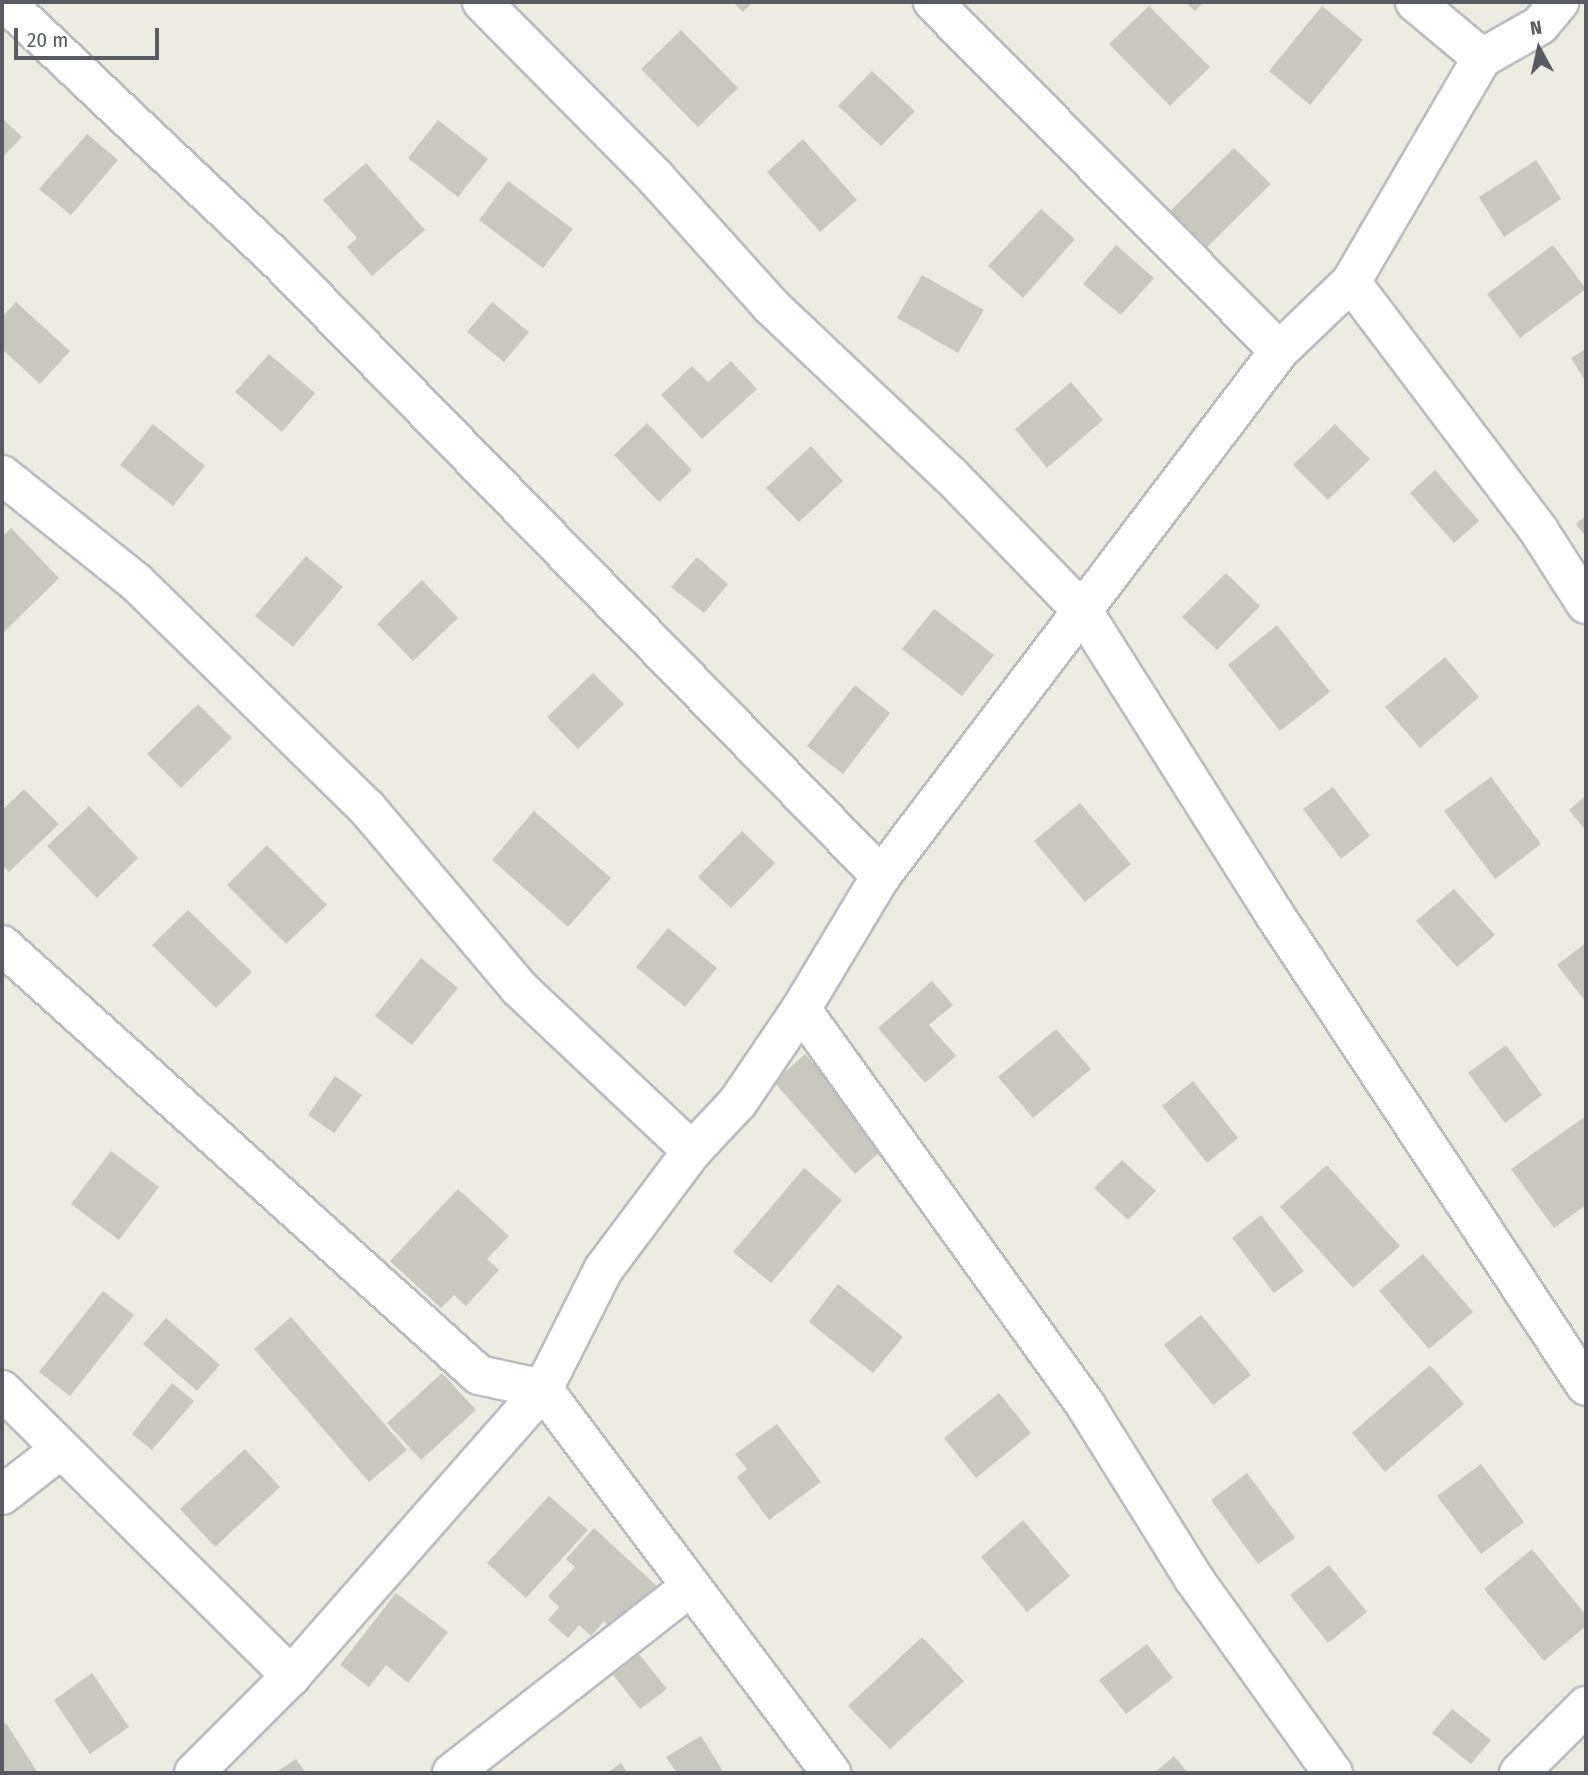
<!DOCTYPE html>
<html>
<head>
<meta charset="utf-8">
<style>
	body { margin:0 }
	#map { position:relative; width:1588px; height:1775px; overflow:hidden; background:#edece0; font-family:"Fira Sans Condensed",sans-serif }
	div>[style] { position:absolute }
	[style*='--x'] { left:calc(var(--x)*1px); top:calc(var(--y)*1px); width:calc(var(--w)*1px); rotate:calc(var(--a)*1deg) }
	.building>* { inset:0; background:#c9c8bf }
	.roads { filter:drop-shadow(2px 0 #bbbcc2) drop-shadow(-2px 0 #bbbcc2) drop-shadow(0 2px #bbbcc2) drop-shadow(0 -2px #bbbcc2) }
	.minor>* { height:38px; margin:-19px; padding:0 19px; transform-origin:19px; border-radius:19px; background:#fff }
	span { translate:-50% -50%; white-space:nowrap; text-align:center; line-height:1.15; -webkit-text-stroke:5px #fff; paint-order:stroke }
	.frame { position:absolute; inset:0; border:4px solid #595b62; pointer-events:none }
	.north { position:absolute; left:1504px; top:14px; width:70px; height:70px; -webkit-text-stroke:5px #fff; paint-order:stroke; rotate:352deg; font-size:19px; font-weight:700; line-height:28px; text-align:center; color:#595b62 }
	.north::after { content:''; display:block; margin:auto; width:24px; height:32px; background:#595b62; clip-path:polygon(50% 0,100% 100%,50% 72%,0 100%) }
	.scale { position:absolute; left:14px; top:28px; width:145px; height:32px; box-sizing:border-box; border:4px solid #595b62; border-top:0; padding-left:9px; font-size:21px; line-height:24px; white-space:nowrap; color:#595b62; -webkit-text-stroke:5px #fff; paint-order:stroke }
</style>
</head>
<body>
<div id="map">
	<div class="building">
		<div style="clip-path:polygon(733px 2px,753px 2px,743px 12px)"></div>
		<div style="clip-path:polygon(1185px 2px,1204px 2px,1195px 11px)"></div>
		<div style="clip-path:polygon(1149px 6px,1210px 67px,1170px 106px,1109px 44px)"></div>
		<div style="clip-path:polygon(1322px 6px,1363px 40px,1310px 105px,1269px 71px)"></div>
		<div style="clip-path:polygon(681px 30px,738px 88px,698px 127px,641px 69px)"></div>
		<div style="clip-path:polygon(872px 71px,915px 111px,881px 146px,838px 106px)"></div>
		<div style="clip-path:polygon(2px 118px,22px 137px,2px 158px)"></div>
		<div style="clip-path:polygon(438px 120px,488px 159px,458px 197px,408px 158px)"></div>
		<div style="clip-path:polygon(87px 134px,118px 160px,71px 215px,39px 189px)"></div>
		<div style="clip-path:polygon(803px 139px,857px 200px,820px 232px,767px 172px)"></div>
		<div style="clip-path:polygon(1234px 148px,1271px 184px,1204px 250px,1168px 213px)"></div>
		<div style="clip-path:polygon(1536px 160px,1561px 199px,1504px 237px,1479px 197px)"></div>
		<div style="clip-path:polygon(366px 163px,425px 230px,372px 276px,347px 247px,357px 238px,323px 200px)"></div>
		<div style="clip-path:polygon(508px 181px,573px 229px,543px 268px,479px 220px)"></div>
		<div style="clip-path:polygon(1041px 209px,1075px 239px,1023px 298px,988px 266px)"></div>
		<div style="clip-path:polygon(1116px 245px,1154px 278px,1121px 315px,1083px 284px)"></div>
		<div style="clip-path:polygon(1553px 245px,1586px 289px,1520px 338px,1487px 294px)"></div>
		<div style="clip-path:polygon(922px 275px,984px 310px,958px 353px,897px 318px)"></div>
		<div style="clip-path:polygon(16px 302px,70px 351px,40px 384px,2px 349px,2px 317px)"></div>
		<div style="clip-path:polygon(492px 302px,529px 332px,504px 362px,467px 332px)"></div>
		<div style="clip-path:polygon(1586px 349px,1586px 382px,1571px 358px)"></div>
		<div style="clip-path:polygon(269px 354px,315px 393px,282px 432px,235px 392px)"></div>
		<div style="clip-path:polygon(731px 361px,757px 389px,702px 439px,661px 395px,692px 366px,708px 382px)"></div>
		<div style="clip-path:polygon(1071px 382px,1103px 420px,1047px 468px,1015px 429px)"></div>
		<div style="clip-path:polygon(647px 423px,692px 470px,659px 502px,614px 455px)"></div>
		<div style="clip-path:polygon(153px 424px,205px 466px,173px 506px,120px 465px)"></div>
		<div style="clip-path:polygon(1335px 424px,1370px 459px,1328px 500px,1293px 465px)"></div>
		<div style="clip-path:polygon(811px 446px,843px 481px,799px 522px,766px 488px)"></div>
		<div style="clip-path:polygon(1435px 470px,1479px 521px,1454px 543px,1410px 493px)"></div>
		<div style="clip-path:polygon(1586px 515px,1586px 537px,1576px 524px)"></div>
		<div style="clip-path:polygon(11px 528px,59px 578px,2px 634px,2px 537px)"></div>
		<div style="clip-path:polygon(306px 556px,343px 587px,293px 647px,255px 616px)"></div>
		<div style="clip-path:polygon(697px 557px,728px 584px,704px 613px,671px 587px)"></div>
		<div style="clip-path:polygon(1226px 573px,1260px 606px,1217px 650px,1182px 617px)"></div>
		<div style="clip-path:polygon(422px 580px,458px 618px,413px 661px,377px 624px)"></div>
		<div style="clip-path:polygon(934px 609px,994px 655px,962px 696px,902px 649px)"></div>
		<div style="clip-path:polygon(1277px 625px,1330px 692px,1280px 731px,1228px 665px)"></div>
		<div style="clip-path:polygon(1445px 657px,1479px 697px,1420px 748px,1385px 707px)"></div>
		<div style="clip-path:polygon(593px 673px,624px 704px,578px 749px,547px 717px)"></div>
		<div style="clip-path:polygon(855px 685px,890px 713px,843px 774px,807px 746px)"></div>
		<div style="clip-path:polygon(198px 704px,232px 738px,181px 788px,147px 754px)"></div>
		<div style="clip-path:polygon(1491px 777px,1541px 844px,1495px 879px,1444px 811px)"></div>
		<div style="clip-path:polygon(1333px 787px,1370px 836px,1341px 859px,1303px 809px)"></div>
		<div style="clip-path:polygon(24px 789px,59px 824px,9px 872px,2px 865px,2px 810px)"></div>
		<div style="clip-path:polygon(1586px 795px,1586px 831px,1569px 810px)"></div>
		<div style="clip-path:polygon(1080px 803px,1131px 864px,1085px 902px,1034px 841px)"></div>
		<div style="clip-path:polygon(89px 806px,138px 858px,97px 898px,47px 846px)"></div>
		<div style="clip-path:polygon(534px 811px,611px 878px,568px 927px,492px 860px)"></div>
		<div style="clip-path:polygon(742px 831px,775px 863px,731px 908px,698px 877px)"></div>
		<div style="clip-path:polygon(267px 845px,327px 905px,286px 944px,227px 885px)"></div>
		<div style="clip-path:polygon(1454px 889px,1495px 935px,1457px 967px,1416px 921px)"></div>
		<div style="clip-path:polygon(188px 910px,252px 972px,216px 1008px,152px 945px)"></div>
		<div style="clip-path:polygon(668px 928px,717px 968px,685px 1007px,636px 967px)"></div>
		<div style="clip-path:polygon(1586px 943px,1586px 1002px,1557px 965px)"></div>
		<div style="clip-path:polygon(421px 958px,458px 988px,412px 1045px,375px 1016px)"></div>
		<div style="clip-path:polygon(932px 981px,953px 1005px,929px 1025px,956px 1056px,925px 1083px,878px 1028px)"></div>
		<div style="clip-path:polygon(1056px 1029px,1091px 1069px,1033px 1118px,998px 1077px)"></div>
		<div style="clip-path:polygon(1506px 1045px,1542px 1095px,1505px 1123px,1468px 1073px)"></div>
		<div style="clip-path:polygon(805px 1054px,887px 1146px,855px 1174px,774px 1082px)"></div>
		<div style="clip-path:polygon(335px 1076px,362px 1095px,334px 1133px,308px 1115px)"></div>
		<div style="clip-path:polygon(1193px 1081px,1238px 1138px,1207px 1163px,1162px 1106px)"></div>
		<div style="clip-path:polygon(1586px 1116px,1586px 1205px,1554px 1228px,1511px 1169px)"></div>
		<div style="clip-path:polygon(111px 1151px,159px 1187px,119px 1240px,71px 1204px)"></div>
		<div style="clip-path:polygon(1122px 1160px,1156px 1191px,1128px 1220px,1094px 1188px)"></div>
		<div style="clip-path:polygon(1327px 1165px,1400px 1246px,1353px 1288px,1280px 1207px)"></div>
		<div style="clip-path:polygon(804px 1168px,842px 1200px,771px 1283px,733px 1252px)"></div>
		<div style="clip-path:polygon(458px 1189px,509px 1236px,487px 1259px,499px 1270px,466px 1306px,454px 1295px,441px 1308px,390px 1261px)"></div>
		<div style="clip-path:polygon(1261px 1215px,1304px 1271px,1274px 1293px,1232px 1238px)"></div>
		<div style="clip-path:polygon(1423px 1254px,1473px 1312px,1429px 1349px,1379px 1291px)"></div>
		<div style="clip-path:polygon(838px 1284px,903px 1337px,873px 1373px,809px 1322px)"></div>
		<div style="clip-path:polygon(103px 1291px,134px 1315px,70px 1396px,39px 1372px)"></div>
		<div style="clip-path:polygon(1201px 1315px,1251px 1375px,1213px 1405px,1164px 1345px)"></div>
		<div style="clip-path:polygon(291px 1317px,407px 1450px,369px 1482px,254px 1349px)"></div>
		<div style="clip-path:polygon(166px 1318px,220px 1365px,197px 1391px,143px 1344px)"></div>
		<div style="clip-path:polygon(1430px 1365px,1464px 1404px,1385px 1472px,1352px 1433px)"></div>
		<div style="clip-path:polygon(442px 1373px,476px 1410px,421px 1460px,387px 1423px)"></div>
		<div style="clip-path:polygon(172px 1383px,194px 1401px,152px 1450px,132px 1434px)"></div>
		<div style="clip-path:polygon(999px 1393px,1031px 1433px,976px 1478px,944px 1438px)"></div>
		<div style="clip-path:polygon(777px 1424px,821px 1482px,769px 1520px,737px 1477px,747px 1469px,735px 1454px)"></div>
		<div style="clip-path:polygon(245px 1449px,280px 1487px,215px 1547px,180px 1509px)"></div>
		<div style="clip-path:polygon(1481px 1464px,1524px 1522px,1481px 1554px,1437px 1496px)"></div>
		<div style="clip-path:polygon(1247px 1473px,1295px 1538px,1258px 1564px,1211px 1500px)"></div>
		<div style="clip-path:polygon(549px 1496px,588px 1530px,526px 1598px,487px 1563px)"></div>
		<div style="clip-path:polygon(1023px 1520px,1070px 1576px,1027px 1612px,981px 1557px)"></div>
		<div style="clip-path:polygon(594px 1528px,659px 1588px,616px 1633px,604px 1621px,591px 1636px,579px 1625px,568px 1638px,548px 1620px,559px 1607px,548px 1596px,575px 1567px,566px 1559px)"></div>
		<div style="clip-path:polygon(1532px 1549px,1586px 1615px,1586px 1626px,1544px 1661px,1484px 1589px)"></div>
		<div style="clip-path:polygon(1329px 1565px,1367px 1612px,1328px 1643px,1290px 1595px)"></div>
		<div style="clip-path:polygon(396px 1593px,448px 1632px,408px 1683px,386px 1665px,369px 1687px,340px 1665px)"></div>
		<div style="clip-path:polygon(922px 1637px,964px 1681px,890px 1749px,848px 1706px)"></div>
		<div style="clip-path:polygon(1147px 1644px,1173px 1678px,1126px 1714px,1099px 1680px)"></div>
		<div style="clip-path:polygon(639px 1654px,667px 1689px,640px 1709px,613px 1675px)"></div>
		<div style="clip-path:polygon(92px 1673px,129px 1727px,90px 1754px,54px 1700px)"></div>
		<div style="clip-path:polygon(1452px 1709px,1491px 1740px,1471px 1764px,1432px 1733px)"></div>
		<div style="clip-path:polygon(6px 1723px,38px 1773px,2px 1773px,2px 1726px)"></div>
		<div style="clip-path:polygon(701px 1736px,724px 1773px,677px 1773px,666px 1757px)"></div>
		<div style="clip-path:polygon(1174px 1756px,1188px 1773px,1154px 1773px)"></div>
		<div style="clip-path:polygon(296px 1759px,306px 1773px,275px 1773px)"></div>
		<div style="clip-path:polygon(621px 1763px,628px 1773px,607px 1773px)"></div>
	</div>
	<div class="roads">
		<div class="minor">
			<div style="--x:5;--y:2;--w:377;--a:43.4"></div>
			<div style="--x:279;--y:261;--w:861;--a:45.61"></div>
			<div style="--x:482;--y:2;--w:246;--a:45.3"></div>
			<div style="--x:655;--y:177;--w:173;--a:48"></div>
			<div style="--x:771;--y:306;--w:246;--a:43.4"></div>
			<div style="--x:950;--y:475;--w:192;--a:45.8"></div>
			<div style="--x:1084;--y:613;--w:357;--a:57.7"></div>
			<div style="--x:1275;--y:915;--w:564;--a:56.56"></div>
			<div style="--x:933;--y:2;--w:491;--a:45.2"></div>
			<div style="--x:1415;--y:2;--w:87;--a:39.9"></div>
			<div style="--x:1351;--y:282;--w:312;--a:52.9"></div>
			<div style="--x:1539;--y:531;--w:87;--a:57.2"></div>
			<div style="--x:2;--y:475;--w:171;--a:38.6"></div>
			<div style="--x:136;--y:582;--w:323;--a:44.4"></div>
			<div style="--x:367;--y:808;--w:236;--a:49.8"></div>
			<div style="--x:519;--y:988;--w:238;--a:43.3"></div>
			<div style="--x:2;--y:945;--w:642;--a:42.03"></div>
			<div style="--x:479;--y:1375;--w:66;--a:12.3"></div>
			<div style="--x:543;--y:1389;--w:480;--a:53.1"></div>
			<div style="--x:801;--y:1009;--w:489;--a:54.3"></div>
			<div style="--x:1086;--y:1406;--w:204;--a:58"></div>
			<div style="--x:1194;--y:1579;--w:239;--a:54.4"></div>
			<div style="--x:2;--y:1390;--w:407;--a:44.7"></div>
			<div style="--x:2;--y:1495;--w:75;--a:-37.9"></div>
			<div style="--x:194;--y:1773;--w:137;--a:-45"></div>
			<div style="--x:291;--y:1676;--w:382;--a:-48.7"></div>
			<div style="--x:543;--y:1389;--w:133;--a:-63.2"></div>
			<div style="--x:603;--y:1270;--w:149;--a:-53.2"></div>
			<div style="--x:692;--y:1151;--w:67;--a:-46.8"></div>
			<div style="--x:738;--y:1102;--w:112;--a:-55.9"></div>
			<div style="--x:801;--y:1009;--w:155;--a:-59"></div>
			<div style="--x:881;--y:876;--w:659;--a:-52.83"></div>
			<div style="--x:1279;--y:351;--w:100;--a:-43.8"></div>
			<div style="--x:1351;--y:282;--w:259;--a:-59.7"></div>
			<div style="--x:1482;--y:58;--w:67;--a:-29.6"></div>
			<div style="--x:1540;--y:25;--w:30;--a:-50"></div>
			<div style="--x:452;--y:1773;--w:302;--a:-38"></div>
			<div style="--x:1519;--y:1773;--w:95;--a:-45"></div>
		</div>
	</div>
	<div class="frame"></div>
	<div class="north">N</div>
	<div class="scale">20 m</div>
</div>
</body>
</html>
